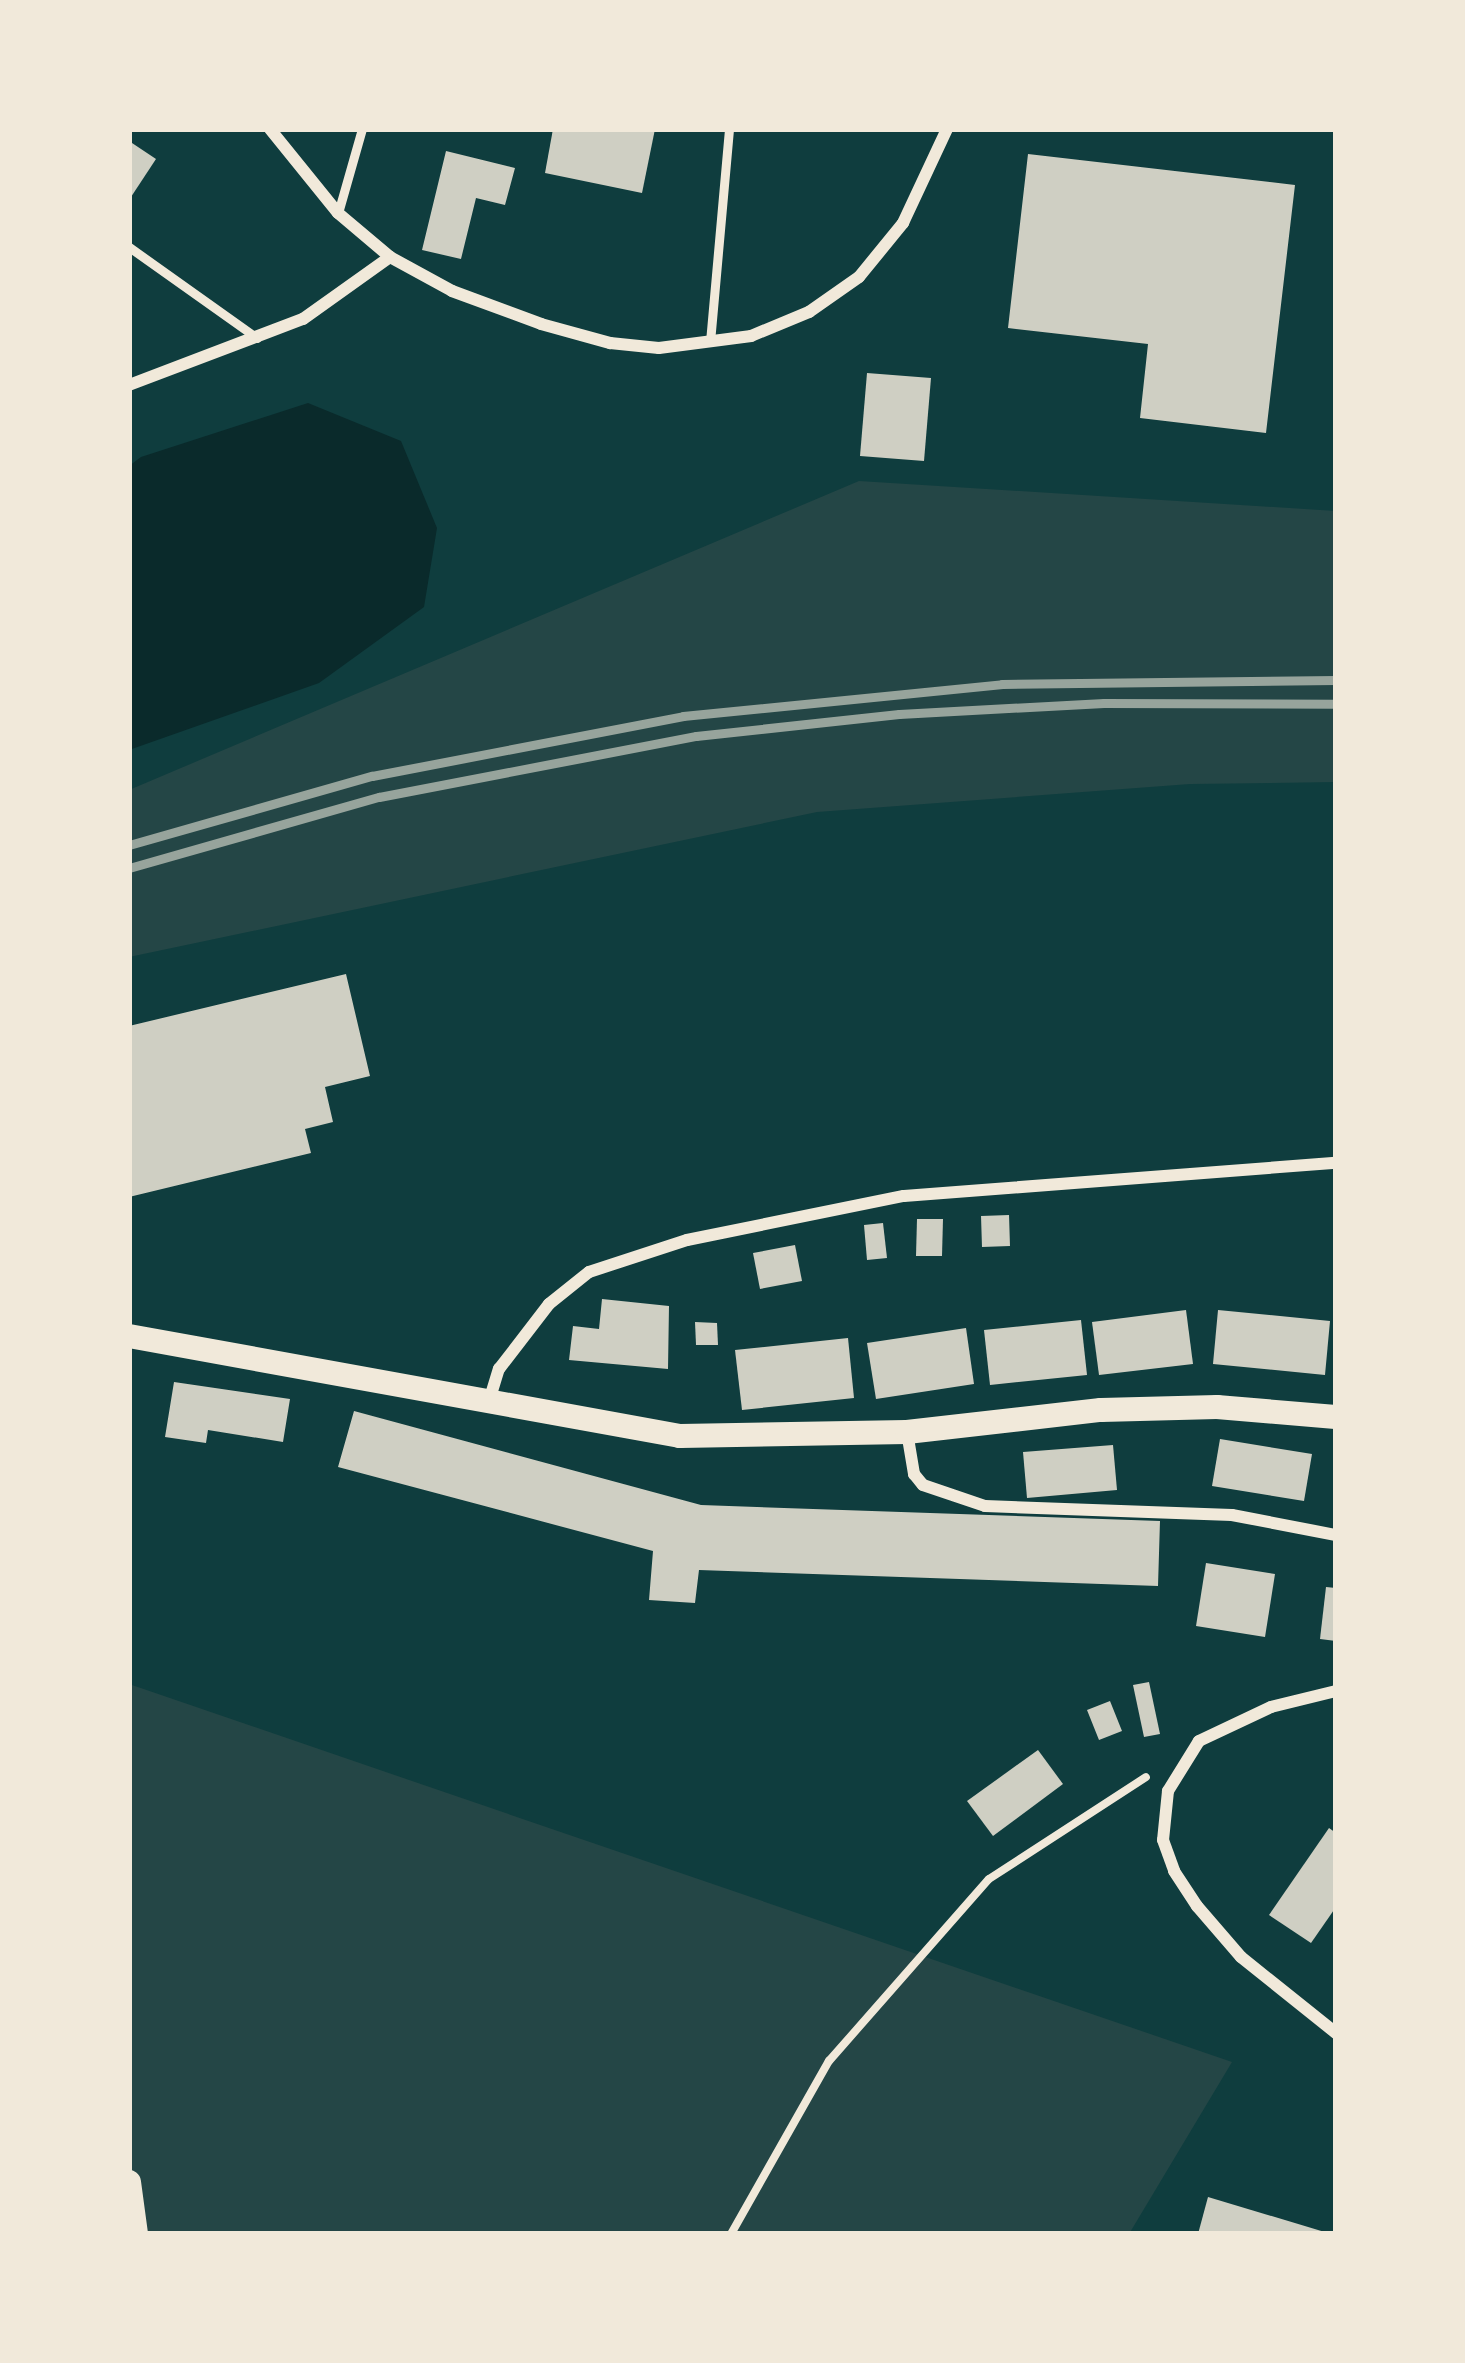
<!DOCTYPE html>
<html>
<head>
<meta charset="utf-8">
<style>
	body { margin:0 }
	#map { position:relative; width:1465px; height:2363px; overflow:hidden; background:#0f3d3e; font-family:Bitter,serif }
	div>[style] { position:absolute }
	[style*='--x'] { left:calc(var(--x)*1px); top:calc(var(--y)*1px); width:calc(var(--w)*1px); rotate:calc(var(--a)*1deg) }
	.green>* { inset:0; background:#244646 }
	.water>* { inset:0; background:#0a2a2b }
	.building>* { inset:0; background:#cfcfc3 }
	.path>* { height:8px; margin:-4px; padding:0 4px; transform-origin:4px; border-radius:4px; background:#f1e9da }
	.service>* { height:9px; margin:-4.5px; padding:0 4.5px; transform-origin:4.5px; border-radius:4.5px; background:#f1e9da }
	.minor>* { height:12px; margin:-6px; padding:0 6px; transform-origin:6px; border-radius:6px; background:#f1e9da }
	.secondary>* { height:24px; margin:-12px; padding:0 12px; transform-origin:12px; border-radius:12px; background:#f1e9da }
	.rail>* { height:9px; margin:-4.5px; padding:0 4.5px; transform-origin:4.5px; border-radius:4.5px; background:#97a49c }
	span { translate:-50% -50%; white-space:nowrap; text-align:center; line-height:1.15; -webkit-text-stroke:9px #f1e9da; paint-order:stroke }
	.frame { position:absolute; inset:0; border:132px solid #f1e9da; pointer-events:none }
</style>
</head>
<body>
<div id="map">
	<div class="green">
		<div style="clip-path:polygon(859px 481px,1336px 511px,1336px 782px,1190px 784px,817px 812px,129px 957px,129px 790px)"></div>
		<div style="clip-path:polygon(129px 1684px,1232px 2062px,1129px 2234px,129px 2234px)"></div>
	</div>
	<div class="water">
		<div style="clip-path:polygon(308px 403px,401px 441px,437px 528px,424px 607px,319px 683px,129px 750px,129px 466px,141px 457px)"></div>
	</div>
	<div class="building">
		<div style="clip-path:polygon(553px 129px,655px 129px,642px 193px,545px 173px)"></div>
		<div style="clip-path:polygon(129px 141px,156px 159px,129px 200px)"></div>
		<div style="clip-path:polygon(446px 151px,515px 168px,505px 205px,476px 198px,461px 259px,422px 250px)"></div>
		<div style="clip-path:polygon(1028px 154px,1295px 185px,1266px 433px,1140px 418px,1148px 344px,1008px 328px)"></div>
		<div style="clip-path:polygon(867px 373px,931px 378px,924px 461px,860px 456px)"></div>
		<div style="clip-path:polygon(346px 974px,370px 1076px,325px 1087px,333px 1122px,305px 1129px,311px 1153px,129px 1197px,129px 1026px)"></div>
		<div style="clip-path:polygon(1009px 1215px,1010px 1246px,982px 1247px,981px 1216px)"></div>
		<div style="clip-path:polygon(917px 1219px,943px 1219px,942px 1256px,916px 1256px)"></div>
		<div style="clip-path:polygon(883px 1223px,887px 1258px,867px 1260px,864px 1225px)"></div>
		<div style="clip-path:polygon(795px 1245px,802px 1281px,760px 1289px,753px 1253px)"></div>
		<div style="clip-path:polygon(602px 1299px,669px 1306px,668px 1369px,569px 1360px,573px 1326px,599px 1329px)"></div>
		<div style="clip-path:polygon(1186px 1310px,1193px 1364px,1099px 1375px,1092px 1322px)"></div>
		<div style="clip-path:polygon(1218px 1310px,1330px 1321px,1325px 1375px,1213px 1364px)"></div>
		<div style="clip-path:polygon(1081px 1320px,1087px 1375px,990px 1385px,984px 1330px)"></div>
		<div style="clip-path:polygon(695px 1322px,717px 1323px,718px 1345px,696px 1345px)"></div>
		<div style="clip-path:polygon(966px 1328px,974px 1384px,876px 1399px,867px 1343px)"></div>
		<div style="clip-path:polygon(848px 1338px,854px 1398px,742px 1410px,735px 1350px)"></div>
		<div style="clip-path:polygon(174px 1382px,290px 1399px,283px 1442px,208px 1430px,206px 1443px,165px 1437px)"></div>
		<div style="clip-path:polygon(354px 1411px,701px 1505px,1160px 1521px,1158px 1586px,699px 1570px,695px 1603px,649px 1600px,653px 1551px,338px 1467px)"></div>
		<div style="clip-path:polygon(1220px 1439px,1312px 1454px,1304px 1501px,1212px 1486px)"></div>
		<div style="clip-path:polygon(1113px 1445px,1117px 1490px,1027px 1498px,1023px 1452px)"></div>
		<div style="clip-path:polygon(1206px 1563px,1275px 1574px,1265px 1637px,1196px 1626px)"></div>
		<div style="clip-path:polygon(1326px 1587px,1336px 1588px,1336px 1641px,1320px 1639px)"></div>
		<div style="clip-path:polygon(1149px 1682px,1160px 1734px,1144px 1737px,1133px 1685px)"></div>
		<div style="clip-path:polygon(1110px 1701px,1122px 1731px,1099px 1740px,1087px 1710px)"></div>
		<div style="clip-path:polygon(1038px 1750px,1063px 1784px,993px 1836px,967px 1801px)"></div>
		<div style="clip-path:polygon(1329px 1828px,1336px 1833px,1336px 1907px,1311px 1943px,1269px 1915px)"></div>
		<div style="clip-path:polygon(1208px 2197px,1328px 2233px,1328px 2234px,1198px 2234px)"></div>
	</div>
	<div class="path">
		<div style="--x:731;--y:2234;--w:199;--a:-60.5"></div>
		<div style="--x:829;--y:2061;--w:242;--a:-48.7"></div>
		<div style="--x:989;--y:1879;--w:187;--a:-33"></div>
	</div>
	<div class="service">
		<div style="--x:338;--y:213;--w:87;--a:-74.1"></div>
		<div style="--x:129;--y:247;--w:157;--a:35.4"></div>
		<div style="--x:710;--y:342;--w:214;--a:-84.9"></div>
	</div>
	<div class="minor">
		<div style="--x:270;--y:129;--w:108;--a:51"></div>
		<div style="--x:338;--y:213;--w:68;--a:40.2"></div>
		<div style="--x:390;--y:257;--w:71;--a:28.7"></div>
		<div style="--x:452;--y:291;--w:95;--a:20.3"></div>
		<div style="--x:541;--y:324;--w:72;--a:15.4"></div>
		<div style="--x:610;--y:343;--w:49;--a:5.8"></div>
		<div style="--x:659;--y:348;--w:93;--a:-7.4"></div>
		<div style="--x:751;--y:336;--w:63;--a:-22.5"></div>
		<div style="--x:809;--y:312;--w:61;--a:-35"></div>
		<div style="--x:859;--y:277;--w:70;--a:-50.8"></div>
		<div style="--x:903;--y:223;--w:104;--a:-64.9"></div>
		<div style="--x:129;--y:385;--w:186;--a:-20.8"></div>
		<div style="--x:303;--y:319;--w:107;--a:-35.5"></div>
		<div style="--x:489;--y:1401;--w:34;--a:-73"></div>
		<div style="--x:499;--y:1369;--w:82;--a:-52.4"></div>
		<div style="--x:549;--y:1304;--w:51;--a:-38.7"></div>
		<div style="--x:589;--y:1272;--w:103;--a:-18.1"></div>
		<div style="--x:687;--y:1240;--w:221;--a:-11.5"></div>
		<div style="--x:904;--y:1196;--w:433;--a:-4.4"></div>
		<div style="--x:907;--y:1432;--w:43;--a:80.5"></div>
		<div style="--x:914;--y:1474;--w:14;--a:51"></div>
		<div style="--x:923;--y:1485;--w:65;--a:18.7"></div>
		<div style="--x:985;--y:1506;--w:247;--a:2.1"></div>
		<div style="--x:1232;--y:1515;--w:106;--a:10.9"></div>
		<div style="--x:1336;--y:1691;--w:67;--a:166.2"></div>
		<div style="--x:1271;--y:1707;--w:80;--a:154.7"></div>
		<div style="--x:1199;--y:1741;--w:59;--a:121.8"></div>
		<div style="--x:1168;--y:1791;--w:49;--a:95.8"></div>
		<div style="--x:1163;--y:1840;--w:33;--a:70"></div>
		<div style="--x:1174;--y:1871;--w:42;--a:56.7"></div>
		<div style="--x:1197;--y:1906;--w:67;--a:49.2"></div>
		<div style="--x:1241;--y:1957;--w:122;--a:38.7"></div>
	</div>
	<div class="secondary">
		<div style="--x:129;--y:1336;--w:560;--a:10.29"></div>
		<div style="--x:680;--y:1436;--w:227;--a:-1"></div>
		<div style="--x:907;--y:1432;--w:195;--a:-6.5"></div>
		<div style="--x:1101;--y:1410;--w:116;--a:-1.5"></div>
		<div style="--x:1217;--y:1407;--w:119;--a:4.8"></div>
		<div style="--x:129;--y:2182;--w:52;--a:82.3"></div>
	</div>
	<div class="rail">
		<div style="--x:129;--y:845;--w:253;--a:-15.9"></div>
		<div style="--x:372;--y:776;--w:317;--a:-10.9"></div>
		<div style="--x:683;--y:716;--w:321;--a:-5.7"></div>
		<div style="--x:1002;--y:684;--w:334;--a:-0.7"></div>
		<div style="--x:129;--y:868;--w:260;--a:-15.9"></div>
		<div style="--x:379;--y:797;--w:323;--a:-10.9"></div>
		<div style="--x:696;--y:736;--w:204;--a:-6.2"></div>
		<div style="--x:899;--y:714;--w:205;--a:-3.1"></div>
		<div style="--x:1104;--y:703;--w:232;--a:0.2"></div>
	</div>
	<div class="frame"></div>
</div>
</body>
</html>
